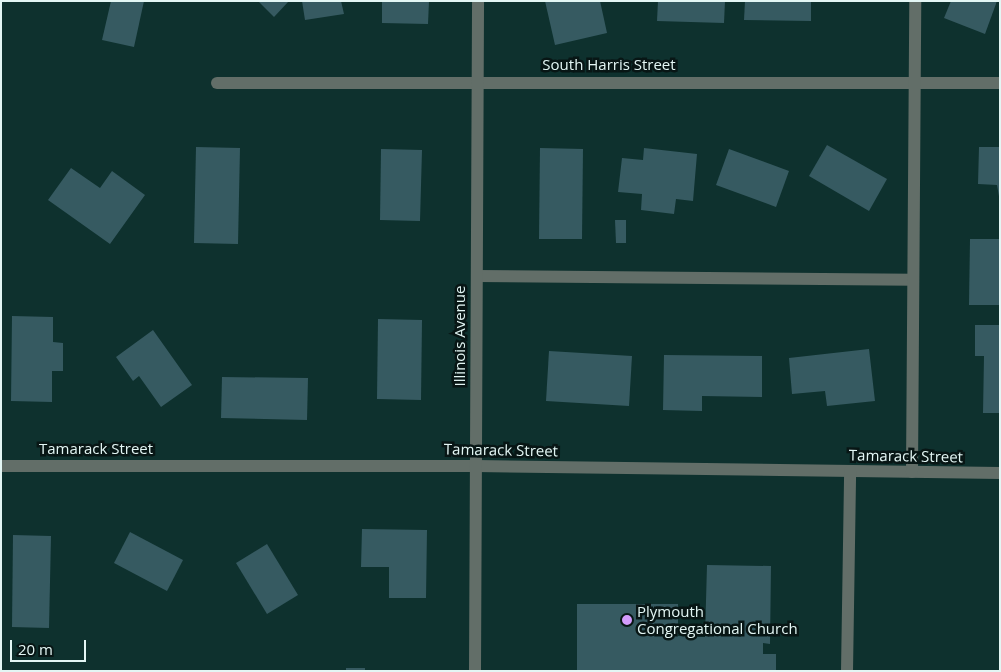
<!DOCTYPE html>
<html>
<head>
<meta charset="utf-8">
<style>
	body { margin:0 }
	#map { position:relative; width:1001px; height:672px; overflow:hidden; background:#0e312e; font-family:"Open Sans",sans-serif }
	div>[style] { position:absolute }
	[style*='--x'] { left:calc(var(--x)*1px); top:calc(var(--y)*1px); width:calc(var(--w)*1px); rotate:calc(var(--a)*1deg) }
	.building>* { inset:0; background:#365a61 }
	.minor>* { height:12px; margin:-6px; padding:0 6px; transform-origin:6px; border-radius:6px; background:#626e68 }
	.dots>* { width:14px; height:14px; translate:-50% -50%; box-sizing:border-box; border:2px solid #081615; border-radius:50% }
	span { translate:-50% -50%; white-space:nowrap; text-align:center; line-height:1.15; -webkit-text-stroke:5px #081615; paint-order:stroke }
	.street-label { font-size:15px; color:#e3f6f4 }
	.poi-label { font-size:15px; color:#e3f6f4 }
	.left { translate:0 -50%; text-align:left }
	.frame { position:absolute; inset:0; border:2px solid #e3f6f4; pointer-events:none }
	.scale { position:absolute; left:10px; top:640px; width:76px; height:22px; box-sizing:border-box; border:2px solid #e3f6f4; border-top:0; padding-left:6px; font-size:15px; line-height:18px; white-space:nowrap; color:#e3f6f4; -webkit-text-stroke:4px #081615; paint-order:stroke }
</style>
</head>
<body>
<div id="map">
	<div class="building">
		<div style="clip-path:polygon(111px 1px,144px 1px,134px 47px,102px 40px)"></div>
		<div style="clip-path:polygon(258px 1px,289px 1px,274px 17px)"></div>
		<div style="clip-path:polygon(302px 1px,341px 1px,344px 14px,305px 20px)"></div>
		<div style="clip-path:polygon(382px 1px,429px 1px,428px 24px,382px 23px)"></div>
		<div style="clip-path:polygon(545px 1px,600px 1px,607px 33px,555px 45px)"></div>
		<div style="clip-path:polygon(658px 1px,725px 1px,724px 23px,657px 21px)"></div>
		<div style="clip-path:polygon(745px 1px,811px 1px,811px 21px,744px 20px)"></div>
		<div style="clip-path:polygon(951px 1px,997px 1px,985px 34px,944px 18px)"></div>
		<div style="clip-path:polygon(827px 145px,887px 179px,869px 211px,809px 176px)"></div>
		<div style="clip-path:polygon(196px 147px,240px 148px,238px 244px,194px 243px)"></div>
		<div style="clip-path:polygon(979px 147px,1000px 147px,1000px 202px,997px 185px,978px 184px)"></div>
		<div style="clip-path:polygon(540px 148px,583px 149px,582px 239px,539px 239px)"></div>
		<div style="clip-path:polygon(644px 148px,697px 154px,693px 201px,676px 199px,674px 214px,641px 210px,642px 194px,618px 192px,622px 158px,643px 160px)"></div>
		<div style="clip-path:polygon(381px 149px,422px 150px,420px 221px,380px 220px)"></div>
		<div style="clip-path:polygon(729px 149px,789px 171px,776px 207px,716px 185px)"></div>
		<div style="clip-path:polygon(71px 168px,100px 188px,112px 171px,145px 195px,110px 244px,48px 200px)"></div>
		<div style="clip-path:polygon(615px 220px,626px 220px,626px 243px,616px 243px)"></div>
		<div style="clip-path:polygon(970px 239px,1000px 239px,1000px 305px,969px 305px)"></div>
		<div style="clip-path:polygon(12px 316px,53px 317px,53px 342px,63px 343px,63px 371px,52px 371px,52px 402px,11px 401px)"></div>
		<div style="clip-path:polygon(378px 319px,422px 320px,421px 400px,377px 399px)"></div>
		<div style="clip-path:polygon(975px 325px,1000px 325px,1000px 413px,983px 413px,984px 356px,975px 356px)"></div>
		<div style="clip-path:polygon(153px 330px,192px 385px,161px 407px,139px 376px,133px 381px,116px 357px)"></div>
		<div style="clip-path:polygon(869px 349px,875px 401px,827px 406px,825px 391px,792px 394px,789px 358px)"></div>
		<div style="clip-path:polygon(549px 351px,632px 356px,629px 406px,546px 401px)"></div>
		<div style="clip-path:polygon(664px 355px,762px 356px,762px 397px,702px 396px,702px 411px,663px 410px)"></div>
		<div style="clip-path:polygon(222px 377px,308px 378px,307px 420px,221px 418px)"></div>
		<div style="clip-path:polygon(362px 529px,427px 530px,426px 598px,389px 598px,389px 567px,361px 567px)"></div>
		<div style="clip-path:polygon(130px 532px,183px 560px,167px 591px,114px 563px)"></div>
		<div style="clip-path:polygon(13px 535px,51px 536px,49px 628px,12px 627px)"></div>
		<div style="clip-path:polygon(267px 544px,298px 595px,267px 614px,236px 563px)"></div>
		<div style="clip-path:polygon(707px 565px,771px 566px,770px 644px,763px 643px,763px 654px,776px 654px,776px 671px,577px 671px,577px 604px,678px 604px,678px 636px,705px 637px)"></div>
		<div style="clip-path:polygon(346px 668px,365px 668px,365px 671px,346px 671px)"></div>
	</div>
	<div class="minor">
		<div style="--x:217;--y:83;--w:783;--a:0"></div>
		<div style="--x:477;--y:276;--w:436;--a:0.5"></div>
		<div style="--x:1;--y:466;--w:475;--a:0"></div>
		<div style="--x:476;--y:466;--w:524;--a:0.77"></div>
		<div style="--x:912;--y:472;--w:471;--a:-89.6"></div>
		<div style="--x:475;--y:671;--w:670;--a:-89.74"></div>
		<div style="--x:847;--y:671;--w:200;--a:-89.1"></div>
	</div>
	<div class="dots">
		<div style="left:627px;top:620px;background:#d39cfc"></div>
	</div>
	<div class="street-label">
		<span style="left:609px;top:65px">South Harris Street</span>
		<span style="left:460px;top:336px;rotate:-90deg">Illinois Avenue</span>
		<span style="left:96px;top:449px">Tamarack Street</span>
		<span style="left:501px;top:450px;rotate:1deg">Tamarack Street</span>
		<span style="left:906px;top:456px;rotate:1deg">Tamarack Street</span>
	</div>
	<div class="poi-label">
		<span class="left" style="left:637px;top:620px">Plymouth<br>Congregational Church</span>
	</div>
	<div class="frame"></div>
	<div class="scale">20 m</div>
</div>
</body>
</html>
